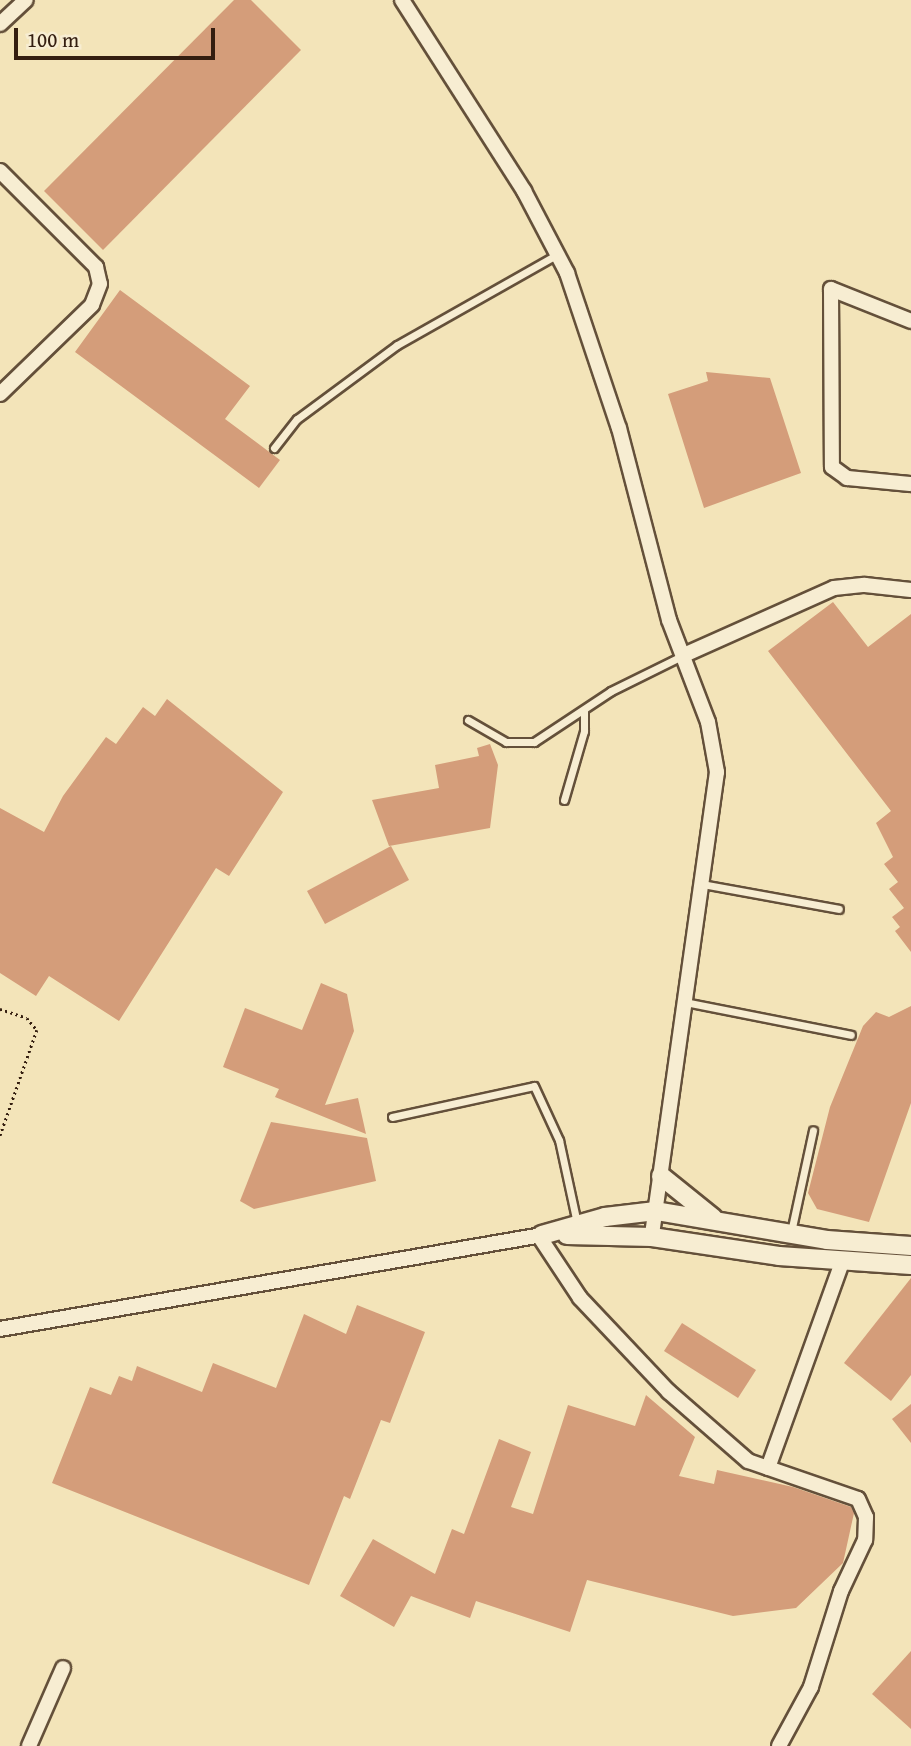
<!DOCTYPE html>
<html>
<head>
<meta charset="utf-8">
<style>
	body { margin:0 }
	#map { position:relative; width:911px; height:1746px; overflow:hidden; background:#f3e4b9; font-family:"Gentium Book Plus",serif }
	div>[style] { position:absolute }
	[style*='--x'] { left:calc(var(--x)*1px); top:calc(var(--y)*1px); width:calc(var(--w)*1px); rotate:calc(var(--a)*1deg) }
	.building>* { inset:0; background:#d49d7a }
	.path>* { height:2.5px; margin-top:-1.25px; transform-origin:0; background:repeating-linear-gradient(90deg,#341e10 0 2px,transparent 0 5.5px) }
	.roads { filter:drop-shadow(2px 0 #64503a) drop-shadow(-2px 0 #64503a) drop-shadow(0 2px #64503a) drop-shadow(0 -2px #64503a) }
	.service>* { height:7px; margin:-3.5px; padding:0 3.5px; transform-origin:3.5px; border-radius:3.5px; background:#f7edd2 }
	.minor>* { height:14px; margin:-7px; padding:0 7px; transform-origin:7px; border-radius:7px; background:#f7edd2 }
	.tertiary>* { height:18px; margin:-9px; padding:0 9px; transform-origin:9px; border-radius:9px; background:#f7edd2 }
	span { translate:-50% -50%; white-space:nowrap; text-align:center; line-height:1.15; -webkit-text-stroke:6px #f7edd2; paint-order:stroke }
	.scale { position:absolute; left:14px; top:28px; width:201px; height:32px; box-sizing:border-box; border:4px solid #341e10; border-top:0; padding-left:9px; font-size:21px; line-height:24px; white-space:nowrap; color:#341e10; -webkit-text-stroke:5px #f7edd2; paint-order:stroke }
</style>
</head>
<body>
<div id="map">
	<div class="building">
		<div style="clip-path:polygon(234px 0,251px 0,301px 50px,103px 250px,44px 191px)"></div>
		<div style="clip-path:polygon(120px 290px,250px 386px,225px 419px,280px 460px,259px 488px,75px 352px)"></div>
		<div style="clip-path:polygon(706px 372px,770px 378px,801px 473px,704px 508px,668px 394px,708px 381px)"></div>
		<div style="clip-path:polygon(833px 602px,868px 647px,911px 614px,911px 952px,895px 931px,900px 927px,892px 917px,904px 908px,889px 889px,898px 882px,884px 864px,893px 857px,876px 823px,891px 811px,768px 651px)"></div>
		<div style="clip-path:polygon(167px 699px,283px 792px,229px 876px,216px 868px,119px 1021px,49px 976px,36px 996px,0 973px,0 808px,44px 832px,63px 796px,106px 737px,116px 744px,143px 707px,155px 716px)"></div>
		<div style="clip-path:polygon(490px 744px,498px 765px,490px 828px,389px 846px,372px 800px,439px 788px,435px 765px,479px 756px,477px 748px)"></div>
		<div style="clip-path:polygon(391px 846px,409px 880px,325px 924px,307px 891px)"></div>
		<div style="clip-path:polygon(321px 983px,347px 994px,354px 1031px,325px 1105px,358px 1098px,366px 1134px,275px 1097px,279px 1089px,223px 1067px,245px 1008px,302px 1030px)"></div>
		<div style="clip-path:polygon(911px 1006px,911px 1103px,869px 1222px,817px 1209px,808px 1193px,830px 1107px,863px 1026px,876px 1012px,889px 1017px)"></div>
		<div style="clip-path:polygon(271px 1122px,367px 1138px,376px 1181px,254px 1209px,240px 1201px)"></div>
		<div style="clip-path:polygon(911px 1278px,911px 1375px,891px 1401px,844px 1363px)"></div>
		<div style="clip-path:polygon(357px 1305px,425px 1332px,390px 1423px,381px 1420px,350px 1499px,344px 1496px,309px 1585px,52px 1483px,90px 1387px,111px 1395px,119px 1376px,132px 1381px,137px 1366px,202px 1392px,213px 1363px,276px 1388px,304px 1314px,346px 1334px)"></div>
		<div style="clip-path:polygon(682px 1323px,756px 1370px,738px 1398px,664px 1351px)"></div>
		<div style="clip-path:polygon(646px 1395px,695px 1437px,679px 1476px,714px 1484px,717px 1470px,793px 1487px,851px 1507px,854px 1513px,843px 1563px,796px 1608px,733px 1616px,587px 1580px,570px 1632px,476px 1601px,470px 1618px,411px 1596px,394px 1627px,340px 1596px,373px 1539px,435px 1574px,452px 1529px,464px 1534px,499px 1439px,531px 1452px,511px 1507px,533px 1514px,568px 1405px,635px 1426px)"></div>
		<div style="clip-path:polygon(911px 1404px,911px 1443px,892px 1419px)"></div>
		<div style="clip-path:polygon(911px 1651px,911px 1729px,872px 1694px)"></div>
	</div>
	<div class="path">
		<div style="--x:0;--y:1009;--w:28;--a:18"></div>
		<div style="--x:27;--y:1018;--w:16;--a:50"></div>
		<div style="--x:37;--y:1030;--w:112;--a:109.2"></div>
	</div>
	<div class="roads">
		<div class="service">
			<div style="--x:274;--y:448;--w:37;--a:-52"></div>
			<div style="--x:297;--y:419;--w:124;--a:-36.5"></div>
			<div style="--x:397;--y:345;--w:185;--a:-29.5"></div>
			<div style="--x:468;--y:720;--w:44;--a:30.1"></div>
			<div style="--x:506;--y:742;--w:28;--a:0"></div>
			<div style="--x:534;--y:742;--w:92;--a:-33.5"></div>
			<div style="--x:611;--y:691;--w:81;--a:-26.3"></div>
			<div style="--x:564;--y:800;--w:72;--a:-73.8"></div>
			<div style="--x:584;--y:731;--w:21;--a:-90"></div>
			<div style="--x:702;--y:884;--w:139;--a:10.3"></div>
			<div style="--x:685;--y:1002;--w:169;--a:11.2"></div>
			<div style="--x:392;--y:1117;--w:145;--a:-12.3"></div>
			<div style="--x:534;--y:1086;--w:60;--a:65.2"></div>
			<div style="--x:559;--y:1140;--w:85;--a:77.8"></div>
			<div style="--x:791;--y:1232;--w:104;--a:-77.8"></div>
		</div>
		<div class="minor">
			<div style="--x:402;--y:0;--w:227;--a:57.4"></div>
			<div style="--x:524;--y:191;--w:93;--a:62.3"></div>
			<div style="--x:567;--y:273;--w:163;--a:71.5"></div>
			<div style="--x:619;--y:428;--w:198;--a:75.4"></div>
			<div style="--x:669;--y:620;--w:109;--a:69.1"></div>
			<div style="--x:708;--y:722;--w:51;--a:79.8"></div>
			<div style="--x:717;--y:772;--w:470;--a:98"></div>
			<div style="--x:0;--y:24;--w:35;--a:-43"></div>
			<div style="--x:0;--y:171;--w:136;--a:45"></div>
			<div style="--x:96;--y:267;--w:17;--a:77"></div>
			<div style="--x:100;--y:284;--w:22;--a:111"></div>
			<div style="--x:92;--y:305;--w:128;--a:135.9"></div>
			<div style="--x:911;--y:321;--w:86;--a:-158.2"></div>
			<div style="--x:831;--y:289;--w:178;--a:89.7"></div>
			<div style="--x:832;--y:467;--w:19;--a:36"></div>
			<div style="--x:847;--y:478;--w:64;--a:5.4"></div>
			<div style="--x:684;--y:655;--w:164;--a:-24.1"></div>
			<div style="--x:834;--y:588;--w:31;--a:-6"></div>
			<div style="--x:865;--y:585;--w:46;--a:6.2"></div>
			<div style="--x:539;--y:1236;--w:74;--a:56.5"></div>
			<div style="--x:580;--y:1298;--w:129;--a:46.6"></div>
			<div style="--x:669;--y:1392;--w:105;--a:41.1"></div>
			<div style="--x:748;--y:1461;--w:116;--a:19.1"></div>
			<div style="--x:858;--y:1499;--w:20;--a:66"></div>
			<div style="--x:866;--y:1517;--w:23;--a:92"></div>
			<div style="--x:865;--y:1540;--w:56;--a:115.2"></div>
			<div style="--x:841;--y:1591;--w:101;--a:107.4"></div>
			<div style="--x:811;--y:1687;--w:67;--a:118.5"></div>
			<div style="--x:0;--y:1329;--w:550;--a:-9.84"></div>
			<div style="--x:768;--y:1468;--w:219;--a:-70.2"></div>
			<div style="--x:29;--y:1746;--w:85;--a:-66.4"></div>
		</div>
		<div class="tertiary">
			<div style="--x:661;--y:1176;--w:67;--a:38.9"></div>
			<div style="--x:542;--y:1235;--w:66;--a:-15.9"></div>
			<div style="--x:605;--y:1217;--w:51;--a:-6.7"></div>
			<div style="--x:656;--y:1211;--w:173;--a:9.6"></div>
			<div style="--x:827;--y:1240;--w:84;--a:4.1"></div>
			<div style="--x:567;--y:1235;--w:85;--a:1.3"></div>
			<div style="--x:652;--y:1237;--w:128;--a:8.5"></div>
			<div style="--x:779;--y:1256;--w:132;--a:3.9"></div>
		</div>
	</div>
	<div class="scale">100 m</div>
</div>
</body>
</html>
